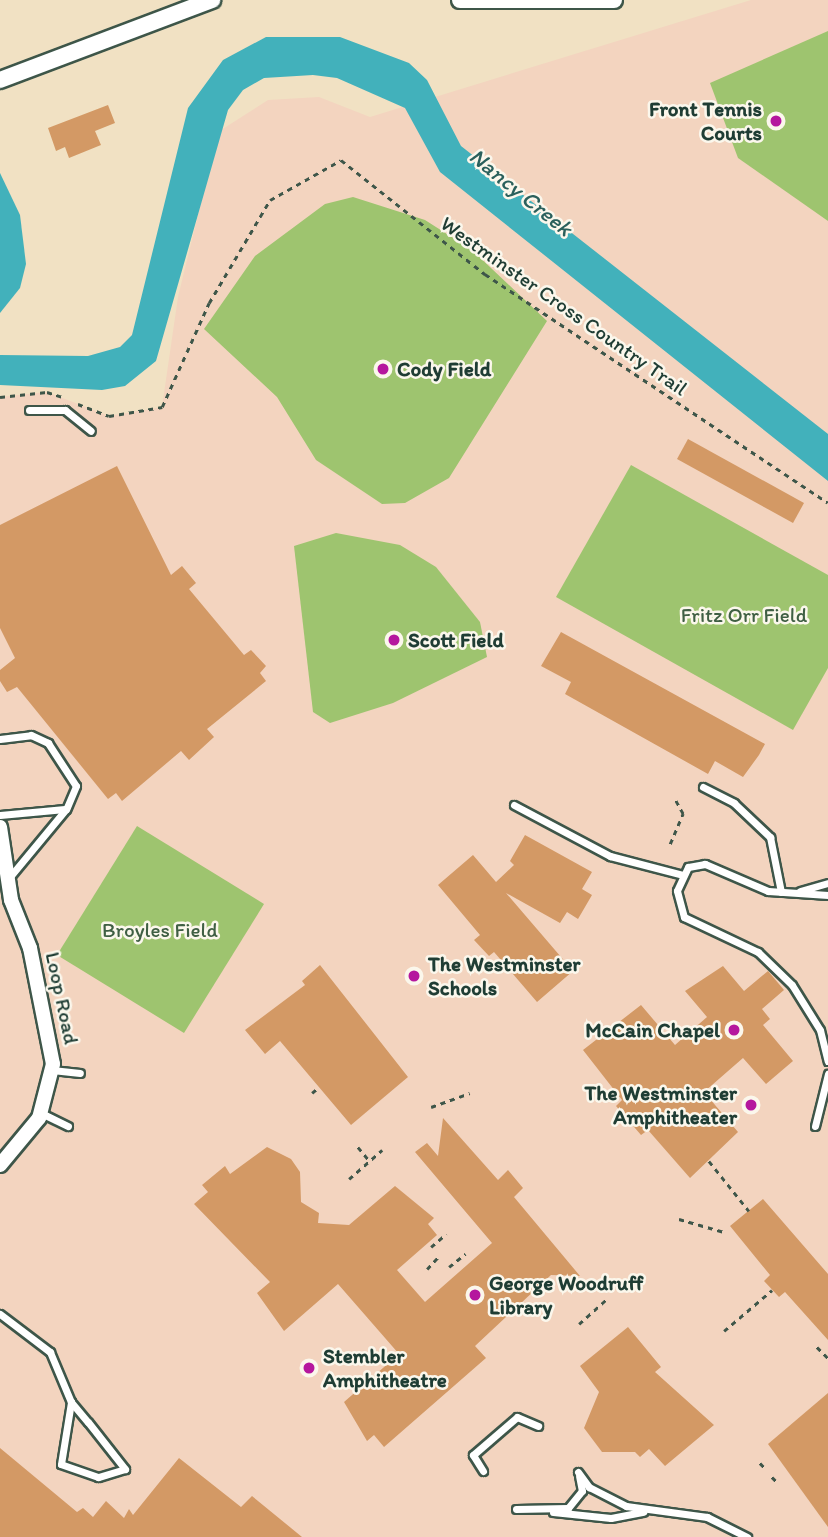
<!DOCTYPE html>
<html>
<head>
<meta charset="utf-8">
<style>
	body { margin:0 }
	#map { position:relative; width:828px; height:1537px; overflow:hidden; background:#f1e1c3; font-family:Itim,sans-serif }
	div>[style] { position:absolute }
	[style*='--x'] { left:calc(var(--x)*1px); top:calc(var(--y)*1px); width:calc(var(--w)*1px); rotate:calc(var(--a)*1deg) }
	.built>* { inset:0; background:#f3d4bf }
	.green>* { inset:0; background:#9ec46f }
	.water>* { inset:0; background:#42b1bb }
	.building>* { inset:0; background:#d39965 }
	.path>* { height:2.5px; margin-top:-1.25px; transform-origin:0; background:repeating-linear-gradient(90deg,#3e5649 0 5px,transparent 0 10px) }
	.roads { filter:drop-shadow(2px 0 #3e5649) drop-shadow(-2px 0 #3e5649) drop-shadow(0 2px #3e5649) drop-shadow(0 -2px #3e5649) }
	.service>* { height:7px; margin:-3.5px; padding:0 3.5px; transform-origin:3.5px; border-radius:3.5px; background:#fff }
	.minor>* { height:14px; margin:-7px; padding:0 7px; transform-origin:7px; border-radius:7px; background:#fff }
	.tertiary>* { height:16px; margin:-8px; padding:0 8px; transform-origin:8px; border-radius:8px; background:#fff }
	.dots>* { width:19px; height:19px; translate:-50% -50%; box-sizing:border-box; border:4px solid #fbf7ec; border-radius:50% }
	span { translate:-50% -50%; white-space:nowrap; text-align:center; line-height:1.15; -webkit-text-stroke:5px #fbf7ec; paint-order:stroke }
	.poi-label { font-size:21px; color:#1f3d34; font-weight:700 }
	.right { translate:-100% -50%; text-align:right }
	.left { translate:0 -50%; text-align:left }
	.street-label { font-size:21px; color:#1f3d34 }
	.park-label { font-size:21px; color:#3f5f43 }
	.water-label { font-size:23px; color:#2a605c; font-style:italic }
</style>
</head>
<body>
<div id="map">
	<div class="built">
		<div style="clip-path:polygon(751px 0,828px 0,828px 1537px,0 1537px,0 397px,47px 392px,109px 416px,162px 407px,178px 297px,218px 132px,268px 100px,319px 97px,370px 117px)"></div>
	</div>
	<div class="green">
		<div style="clip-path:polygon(828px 31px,828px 221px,738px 158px,710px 83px)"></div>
		<div style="clip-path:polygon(353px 197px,425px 220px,472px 250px,547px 321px,449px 478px,405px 503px,382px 504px,316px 460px,277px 397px,204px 329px,255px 256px,325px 204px)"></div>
		<div style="clip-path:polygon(631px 465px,828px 575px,828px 668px,793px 730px,556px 597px)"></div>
		<div style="clip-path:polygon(336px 533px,400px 545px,436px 567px,480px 622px,487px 657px,393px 703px,330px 723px,313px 712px,294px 546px)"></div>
		<div style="clip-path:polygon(137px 826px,264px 904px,184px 1033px,57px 955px)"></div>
	</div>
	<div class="water">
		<div style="clip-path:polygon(266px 37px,340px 37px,409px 63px,427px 80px,461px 146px,828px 434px,828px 481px,440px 172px,405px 108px,337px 78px,313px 75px,264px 78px,243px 90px,228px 110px,156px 361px,125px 386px,102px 390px,0 385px,0 355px,88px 356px,120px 347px,132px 335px,188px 108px,223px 60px)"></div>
		<div style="clip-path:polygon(0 173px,20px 215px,26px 264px,20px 288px,0 313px)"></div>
	</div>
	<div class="building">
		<div style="clip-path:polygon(108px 105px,115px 123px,95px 131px,101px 145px,69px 158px,65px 147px,56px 151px,48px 128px)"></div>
		<div style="clip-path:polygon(688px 439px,804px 503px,793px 523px,677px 459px)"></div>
		<div style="clip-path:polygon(117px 466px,171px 575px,182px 566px,196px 583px,189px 589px,244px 655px,251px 650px,266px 666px,260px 673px,266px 681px,207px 729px,214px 737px,189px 760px,181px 751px,122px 801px,116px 793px,108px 799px,17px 687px,7px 692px,0 681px,0 670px,15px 658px,0 628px,0 525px)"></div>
		<div style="clip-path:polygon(561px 632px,765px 744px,759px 755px,743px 777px,715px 761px,708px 774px,565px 694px,571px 682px,541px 666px)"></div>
		<div style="clip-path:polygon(525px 835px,592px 872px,582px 889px,592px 895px,578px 919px,567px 912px,560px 923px,506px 893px,573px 971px,537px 1002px,494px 952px,489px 956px,474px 940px,480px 935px,438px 885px,473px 855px,496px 882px,514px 865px,510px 861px)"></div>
		<div style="clip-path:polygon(320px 965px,408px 1077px,351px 1125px,280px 1041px,265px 1054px,245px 1030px,305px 985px,302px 981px)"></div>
		<div style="clip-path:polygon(723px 966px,744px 991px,768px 971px,784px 990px,762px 1009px,770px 1019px,763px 1025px,793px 1061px,766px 1084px,743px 1058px,704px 1092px,738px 1132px,690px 1178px,648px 1130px,641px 1135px,616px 1106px,622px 1100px,583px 1050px,641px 1005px,675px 1045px,707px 1017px,685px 991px)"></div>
		<div style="clip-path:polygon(443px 1118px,498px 1180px,508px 1170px,523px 1188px,514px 1197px,580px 1276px,551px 1275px,475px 1346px,486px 1358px,384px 1447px,374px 1435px,367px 1441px,344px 1402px,399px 1354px,338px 1284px,284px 1331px,257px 1293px,270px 1282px,194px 1204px,208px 1192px,202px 1185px,225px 1166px,230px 1174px,267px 1147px,291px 1159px,300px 1172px,301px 1202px,319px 1213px,318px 1223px,349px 1225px,395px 1186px,434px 1218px,428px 1224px,437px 1235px,397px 1270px,425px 1302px,492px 1243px,415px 1152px,427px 1143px,438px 1156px)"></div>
		<div style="clip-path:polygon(763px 1199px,828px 1274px,828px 1340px,785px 1292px,779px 1297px,764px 1281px,770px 1275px,730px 1226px)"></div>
		<div style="clip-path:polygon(628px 1327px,661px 1367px,655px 1372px,714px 1425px,665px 1466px,649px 1449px,640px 1457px,635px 1452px,602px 1452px,584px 1428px,599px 1392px,580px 1366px)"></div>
		<div style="clip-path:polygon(828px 1393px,828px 1527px,768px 1444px)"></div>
		<div style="clip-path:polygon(0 1448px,77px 1512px,83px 1508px,93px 1517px,106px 1501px,124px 1518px,129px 1509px,133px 1515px,179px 1458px,241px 1507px,252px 1496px,302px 1537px,0 1537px)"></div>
	</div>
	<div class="path">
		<div style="--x:0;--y:397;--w:47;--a:-6.1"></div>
		<div style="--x:47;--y:392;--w:16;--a:18"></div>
		<div style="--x:78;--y:404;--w:33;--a:21"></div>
		<div style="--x:109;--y:416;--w:54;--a:-9.6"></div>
		<div style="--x:162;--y:407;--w:114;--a:-65.7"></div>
		<div style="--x:209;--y:303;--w:120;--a:-59.4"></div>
		<div style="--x:270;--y:200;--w:81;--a:-29.4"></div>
		<div style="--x:341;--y:160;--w:184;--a:38.4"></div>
		<div style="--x:485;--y:274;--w:412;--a:33.7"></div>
		<div style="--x:670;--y:844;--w:33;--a:-67"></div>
		<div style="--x:683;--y:814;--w:18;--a:-119"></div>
		<div style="--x:312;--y:1093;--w:9;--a:-41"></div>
		<div style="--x:431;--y:1107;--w:41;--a:-19.7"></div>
		<div style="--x:358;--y:1147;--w:17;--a:50"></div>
		<div style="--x:709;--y:1161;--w:64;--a:51.3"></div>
		<div style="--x:349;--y:1179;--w:44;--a:-41.3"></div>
		<div style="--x:679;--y:1219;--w:47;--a:16.1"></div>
		<div style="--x:431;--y:1247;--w:20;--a:-41"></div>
		<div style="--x:449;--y:1267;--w:21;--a:-39"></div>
		<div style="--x:427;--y:1269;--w:18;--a:-47"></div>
		<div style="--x:579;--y:1324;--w:38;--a:-42"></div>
		<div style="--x:724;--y:1331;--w:63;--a:-40.5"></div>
		<div style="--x:817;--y:1347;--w:16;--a:45"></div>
		<div style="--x:760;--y:1463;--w:8;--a:45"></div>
		<div style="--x:772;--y:1477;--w:7;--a:45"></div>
	</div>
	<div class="roads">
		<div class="service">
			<div style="--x:29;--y:410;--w:36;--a:0"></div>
			<div style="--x:65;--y:410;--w:33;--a:39"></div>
			<div style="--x:0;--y:739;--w:31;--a:-7"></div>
			<div style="--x:31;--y:735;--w:19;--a:25"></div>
			<div style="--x:48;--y:743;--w:51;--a:56.9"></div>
			<div style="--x:76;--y:786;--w:25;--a:113"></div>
			<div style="--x:66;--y:809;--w:89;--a:129.6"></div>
			<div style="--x:703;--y:787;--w:35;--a:27"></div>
			<div style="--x:734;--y:803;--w:50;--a:43.4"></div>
			<div style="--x:770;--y:837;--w:56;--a:78.7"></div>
			<div style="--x:514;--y:805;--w:109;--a:28"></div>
			<div style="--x:610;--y:856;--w:75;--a:14.6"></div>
			<div style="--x:0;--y:815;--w:65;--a:-5.3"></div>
			<div style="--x:800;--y:891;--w:29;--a:-16"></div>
			<div style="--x:828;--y:895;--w:60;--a:-176.2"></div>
			<div style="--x:768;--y:891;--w:69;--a:-156.8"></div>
			<div style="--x:705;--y:864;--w:17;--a:170"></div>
			<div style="--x:688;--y:867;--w:26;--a:115"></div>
			<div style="--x:677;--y:891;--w:27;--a:75"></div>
			<div style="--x:684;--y:917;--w:82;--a:25.3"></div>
			<div style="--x:758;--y:952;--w:47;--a:44.1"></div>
			<div style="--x:792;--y:985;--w:53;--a:58.1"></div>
			<div style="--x:820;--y:1030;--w:32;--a:76"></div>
			<div style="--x:52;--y:1070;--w:28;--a:6"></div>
			<div style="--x:41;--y:1113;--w:30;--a:26"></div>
			<div style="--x:815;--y:1126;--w:54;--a:-76"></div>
			<div style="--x:0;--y:1314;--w:63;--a:37.2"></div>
			<div style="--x:50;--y:1352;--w:54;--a:67.2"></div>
			<div style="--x:71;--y:1402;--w:26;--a:50"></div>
			<div style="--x:88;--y:1422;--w:60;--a:51.8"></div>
			<div style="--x:125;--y:1469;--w:28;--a:163"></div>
			<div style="--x:98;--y:1477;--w:39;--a:-161"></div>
			<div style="--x:61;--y:1464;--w:63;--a:-80.8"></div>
			<div style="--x:483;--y:1471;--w:19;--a:-122"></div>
			<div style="--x:473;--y:1455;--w:58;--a:-40.8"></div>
			<div style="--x:517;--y:1417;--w:23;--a:23"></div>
			<div style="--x:578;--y:1472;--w:19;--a:54"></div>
			<div style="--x:589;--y:1487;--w:42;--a:27.2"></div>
			<div style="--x:626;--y:1506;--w:82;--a:7.7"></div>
			<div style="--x:707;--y:1517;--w:45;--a:26.6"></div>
			<div style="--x:516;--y:1509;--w:52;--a:-1.1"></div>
			<div style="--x:568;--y:1508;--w:22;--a:-51"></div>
			<div style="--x:582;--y:1491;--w:15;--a:-101"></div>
			<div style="--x:553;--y:1512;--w:58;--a:5.9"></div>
			<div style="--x:611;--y:1518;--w:33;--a:-11"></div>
		</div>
		<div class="minor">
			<div style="--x:0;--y:827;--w:74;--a:81.4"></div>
			<div style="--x:11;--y:900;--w:52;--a:68.4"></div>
			<div style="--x:30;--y:948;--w:118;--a:78.8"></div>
			<div style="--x:53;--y:1064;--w:56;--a:104.5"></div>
			<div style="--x:39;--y:1118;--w:61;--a:129.7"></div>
		</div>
		<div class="tertiary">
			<div style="--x:460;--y:0;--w:154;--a:0"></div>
			<div style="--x:0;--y:80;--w:227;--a:-20.7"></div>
		</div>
	</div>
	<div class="dots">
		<div style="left:776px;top:121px;background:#b5179e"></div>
		<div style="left:383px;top:369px;background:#b5179e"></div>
		<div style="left:394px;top:640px;background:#b5179e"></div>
		<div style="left:414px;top:976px;background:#b5179e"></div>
		<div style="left:734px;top:1030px;background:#b5179e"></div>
		<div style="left:751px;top:1105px;background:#b5179e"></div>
		<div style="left:475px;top:1295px;background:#b5179e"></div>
		<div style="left:309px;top:1368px;background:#b5179e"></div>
	</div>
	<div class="poi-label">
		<span class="right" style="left:762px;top:121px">Front Tennis<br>Courts</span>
		<span class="left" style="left:397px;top:369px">Cody Field</span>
		<span class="left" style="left:408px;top:640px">Scott Field</span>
		<span class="left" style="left:428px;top:976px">The Westminster<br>Schools</span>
		<span class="right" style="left:720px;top:1030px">McCain Chapel</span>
		<span class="right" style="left:737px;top:1105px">The Westminster<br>Amphitheater</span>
		<span class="left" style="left:489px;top:1295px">George Woodruff<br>Library</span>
		<span class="left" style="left:323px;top:1368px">Stembler<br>Amphitheatre</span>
	</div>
	<div class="street-label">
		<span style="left:564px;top:306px;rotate:35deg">Westminster Cross Country Trail</span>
		<span style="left:62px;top:998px;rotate:78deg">Loop Road</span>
	</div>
	<div class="park-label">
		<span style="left:744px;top:615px">Fritz Orr Field</span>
		<span style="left:160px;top:930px">Broyles Field</span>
	</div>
	<div class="water-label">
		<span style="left:521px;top:192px;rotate:39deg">Nancy Creek</span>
	</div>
</div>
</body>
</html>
